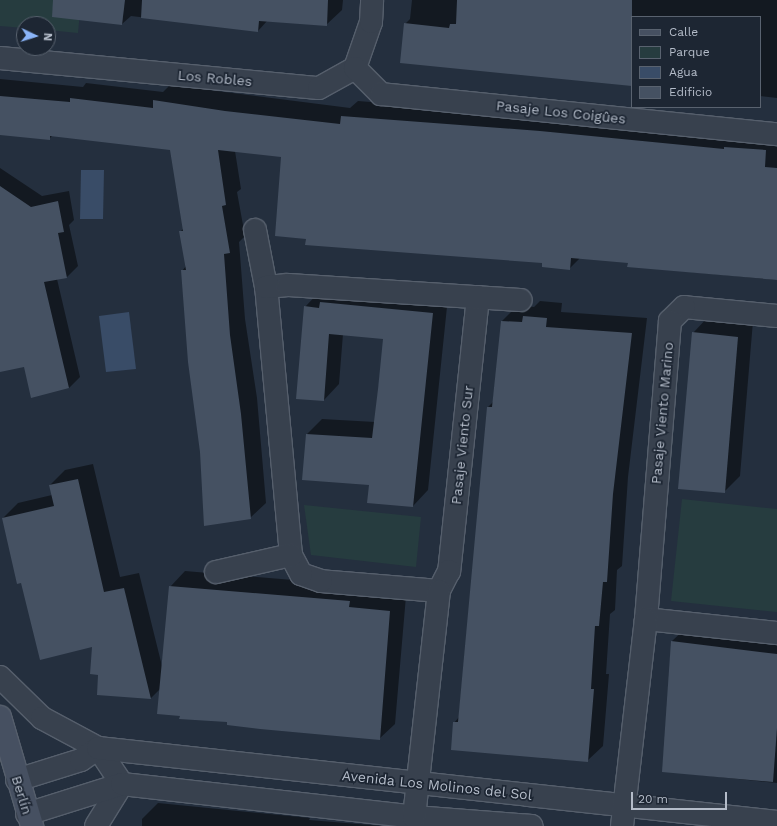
<!DOCTYPE html>
<html>
<head>
<meta charset="utf-8">
<style>
	body { margin:0 }
	#map { position:relative; width:777px; height:826px; overflow:hidden; background:#242f3e; font-family:"Work Sans",sans-serif }
	div>[style] { position:absolute }
	[style*='--x'] { left:calc(var(--x)*1px); top:calc(var(--y)*1px); width:calc(var(--w)*1px); rotate:calc(var(--a)*1deg) }
	.green>* { inset:0; background:#263c3f }
	.water>* { inset:0; background:#394c67 }
	.shadow>* { inset:0; background:#0007 }
	.building>* { inset:0; background:#455162 }
	.roads { filter:drop-shadow(1px 0 #565f6c) drop-shadow(-1px 0 #565f6c) drop-shadow(0 1px #565f6c) drop-shadow(0 -1px #565f6c) }
	.minor>* { height:22px; margin:-11px; padding:0 11px; transform-origin:11px; border-radius:11px; background:#38414e }
	.secondary>* { height:22px; margin:-11px; padding:0 11px; transform-origin:11px; border-radius:11px; background:#465061 }
	span { translate:-50% -50%; white-space:nowrap; text-align:center; line-height:1.15; -webkit-text-stroke:3.5px #1d2633; paint-order:stroke }
	.street-label { font-size:14px; color:#b4bcc9 }
	.legend { position:absolute; left:631px; top:16px; width:130px; height:92px; box-sizing:border-box; background:#1d2633; border:1px solid #59626f; margin:0; padding:5px 7px; list-style:none; font-size:12px; color:#b4bcc9 }
	.legend li { display:flex; align-items:center; gap:8px; height:20px }
	.legend b { width:20px; border:1px solid #59626f }
	.north { position:absolute; left:16px; top:16px; width:40px; height:40px; box-sizing:border-box; background:#1d2633; border:1px solid #59626f; border-radius:50%; rotate:94deg; font-size:11px; font-weight:700; line-height:16px; text-align:center; color:#b4bcc9 }
	.north::after { content:''; display:block; margin:auto; width:14px; height:18px; background:#8ab4f8; clip-path:polygon(50% 0,100% 100%,50% 72%,0 100%) }
	.scale { position:absolute; left:631px; top:792px; width:96px; height:18px; box-sizing:border-box; border:2px solid #b4bcc9; border-top:0; padding-left:5px; font-size:12px; line-height:14px; white-space:nowrap; color:#b4bcc9; -webkit-text-stroke:3px #1d2633; paint-order:stroke }
</style>
</head>
<body>
<div id="map">
	<div class="green">
		<div style="clip-path:polygon(0 0,81px 0,78px 33px,48px 30px,48px 24px,24px 24px,24px 28px,0 26px)"></div>
		<div style="clip-path:polygon(682px 499px,777px 509px,777px 612px,671px 601px)"></div>
		<div style="clip-path:polygon(304px 505px,421px 517px,416px 567px,311px 555px)"></div>
	</div>
	<div class="water">
		<div style="clip-path:polygon(81px 170px,104px 170px,103px 219px,80px 219px)"></div>
		<div style="clip-path:polygon(129px 312px,136px 369px,106px 372px,99px 316px)"></div>
	</div>
	<div class="shadow">
		<div style="clip-path:polygon(98px 0,343px 0,342px 10px,326px 25px,267px 21px,258px 31px,131px 16px,122px 24px)"></div>
		<div style="clip-path:polygon(412px 0,777px 0,777px 98px,760px 96px,760px 17px,632px 17px,632px 85px,405px 24px,410px 19px)"></div>
		<div style="clip-path:polygon(0 79px,83px 87px,86px 83px,163px 92px,170px 85px,350px 108px,358px 101px,777px 135px,777px 280px,628px 266px,629px 262px,580px 258px,569px 269px,544px 262px,307px 238px,282px 156px,235px 151px,241px 189px,237px 192px,245px 236px,239px 242px,245px 319px,257px 398px,266px 503px,250px 518px,201px 452px,182px 271px,186px 266px,180px 232px,184px 228px,171px 149px,53px 135px,49px 139px,0 134px)"></div>
		<div style="clip-path:polygon(0 168px,42px 196px,69px 191px,74px 220px,69px 225px,78px 266px,67px 277px,57px 279px,80px 377px,69px 388px,24px 366px,0 361px)"></div>
		<div style="clip-path:polygon(320px 291px,448px 297px,428px 490px,413px 506px,370px 484px,307px 434px,322px 419px,375px 422px,384px 338px,343px 334px,339px 384px,324px 400px,305px 307px)"></div>
		<div style="clip-path:polygon(540px 301px,562px 303px,561px 312px,647px 318px,628px 477px,622px 566px,617px 570px,615px 610px,610px 614px,606px 674px,609px 674px,603px 746px,587px 761px,542px 758px,543px 756px,454px 723px,459px 717px,488px 407px,493px 402px,502px 321px,518px 305px,534px 307px)"></div>
		<div style="clip-path:polygon(708px 317px,753px 321px,740px 476px,724px 492px,693px 333px)"></div>
		<div style="clip-path:polygon(93px 464px,120px 577px,139px 573px,162px 666px,170px 587px,185px 571px,365px 586px,406px 596px,395px 724px,379px 739px,181px 715px,160px 689px,151px 698px,99px 674px,93px 646px,22px 582px,3px 518px,18px 503px,52px 495px,50px 485px,65px 470px)"></div>
		<div style="clip-path:polygon(688px 626px,777px 637px,777px 783px,663px 771px,672px 641px)"></div>
		<div style="clip-path:polygon(158px 803px,310px 818px,309px 820px,383px 826px,142px 826px,142px 819px)"></div>
	</div>
	<div class="building">
		<div style="clip-path:polygon(53px 0,125px 0,122px 25px,52px 17px)"></div>
		<div style="clip-path:polygon(142px 0,328px 0,327px 26px,259px 21px,258px 32px,141px 18px)"></div>
		<div style="clip-path:polygon(457px 0,632px 0,632px 86px,400px 63px,404px 23px,449px 28px,450px 24px,456px 24px)"></div>
		<div style="clip-path:polygon(0 96px,70px 102px,70px 98px,153px 108px,153px 100px,225px 111px,340px 124px,341px 116px,540px 131px,724px 149px,724px 147px,766px 150px,765px 167px,777px 168px,777px 280px,627px 267px,628px 263px,571px 258px,570px 270px,542px 267px,542px 263px,305px 245px,306px 239px,275px 236px,281px 157px,218px 150px,226px 205px,222px 206px,230px 253px,224px 254px,230px 335px,241px 414px,251px 519px,204px 526px,200px 452px,188px 362px,181px 270px,186px 270px,179px 231px,183px 231px,170px 150px,50px 136px,50px 140px,0 135px)"></div>
		<div style="clip-path:polygon(0 186px,31px 207px,58px 201px,64px 232px,58px 233px,67px 278px,44px 282px,69px 388px,31px 398px,24px 367px,0 372px)"></div>
		<div style="clip-path:polygon(320px 302px,433px 313px,413px 507px,367px 503px,369px 485px,302px 480px,306px 434px,372px 438px,378px 389px,383px 339px,329px 334px,324px 401px,296px 399px,304px 306px,319px 308px)"></div>
		<div style="clip-path:polygon(523px 316px,547px 318px,546px 327px,632px 333px,613px 494px,607px 582px,603px 582px,599px 626px,595px 626px,591px 689px,594px 689px,588px 762px,451px 750px,453px 722px,458px 722px,487px 407px,492px 407px,501px 321px,522px 322px)"></div>
		<div style="clip-path:polygon(692px 332px,738px 337px,725px 493px,678px 489px)"></div>
		<div style="clip-path:polygon(78px 479px,104px 592px,124px 588px,151px 699px,97px 695px,98px 675px,90px 674px,92px 647px,40px 660px,21px 583px,17px 584px,2px 518px,54px 506px,49px 485px)"></div>
		<div style="clip-path:polygon(169px 586px,350px 601px,349px 607px,390px 611px,380px 740px,260px 729px,227px 725px,227px 722px,179px 719px,180px 716px,157px 714px)"></div>
		<div style="clip-path:polygon(671px 641px,777px 654px,777px 728px,773px 782px,662px 772px)"></div>
	</div>
	<div class="roads">
		<div class="minor">
			<div style="--x:0;--y:58;--w:320;--a:5.4"></div>
			<div style="--x:319;--y:88;--w:41;--a:-29.1"></div>
			<div style="--x:355;--y:68;--w:49;--a:-70.8"></div>
			<div style="--x:371;--y:22;--w:22;--a:-87"></div>
			<div style="--x:355;--y:68;--w:37;--a:45"></div>
			<div style="--x:381;--y:94;--w:398;--a:5.8"></div>
			<div style="--x:255;--y:230;--w:58;--a:79.1"></div>
			<div style="--x:478;--y:297;--w:276;--a:96"></div>
			<div style="--x:449;--y:571;--w:22;--a:117"></div>
			<div style="--x:439;--y:591;--w:118;--a:-175.2"></div>
			<div style="--x:321;--y:581;--w:21;--a:-161"></div>
			<div style="--x:301;--y:574;--w:21;--a:-118"></div>
			<div style="--x:291;--y:555;--w:269;--a:-95.3"></div>
			<div style="--x:266;--y:287;--w:22;--a:-5"></div>
			<div style="--x:288;--y:285;--w:233;--a:3.7"></div>
			<div style="--x:777;--y:316;--w:93;--a:-174.5"></div>
			<div style="--x:684;--y:307;--w:20;--a:135"></div>
			<div style="--x:670;--y:321;--w:299;--a:94.6"></div>
			<div style="--x:646;--y:619;--w:132;--a:6.1"></div>
			<div style="--x:216;--y:572;--w:77;--a:-12.8"></div>
			<div style="--x:0;--y:677;--w:59;--a:44.3"></div>
			<div style="--x:42;--y:718;--w:64;--a:28.2"></div>
			<div style="--x:98;--y:748;--w:43;--a:56.3"></div>
			<div style="--x:122;--y:784;--w:49;--a:121.8"></div>
			<div style="--x:17;--y:780;--w:67;--a:-17.4"></div>
			<div style="--x:81;--y:760;--w:21;--a:-35"></div>
			<div style="--x:98;--y:748;--w:683;--a:6.22"></div>
			<div style="--x:27;--y:814;--w:100;--a:-17.5"></div>
			<div style="--x:122;--y:784;--w:294;--a:6.4"></div>
			<div style="--x:414;--y:817;--w:118;--a:4.4"></div>
			<div style="--x:414;--y:817;--w:227;--a:-83.7"></div>
			<div style="--x:622;--y:826;--w:208;--a:-83.4"></div>
		</div>
		<div class="secondary">
			<div style="--x:0;--y:717;--w:114;--a:73.6"></div>
		</div>
	</div>
	<div class="street-label">
		<span style="left:215px;top:78px;rotate:5deg">Los Robles</span>
		<span style="left:561px;top:112px;rotate:6deg">Pasaje Los Coigûes</span>
		<span style="left:662px;top:413px;rotate:-85deg">Pasaje Viento Marino</span>
		<span style="left:462px;top:445px;rotate:-84deg">Pasaje Viento Sur</span>
		<span style="left:437px;top:785px;rotate:6deg">Avenida Los Molinos del Sol</span>
		<span style="left:22px;top:795px;rotate:73deg">Berlín</span>
	</div>
	<ul class="legend">
	<li><b style="height:5px;background:#465061"></b>Calle</li>
	<li><b style="height:11px;background:#263c3f"></b>Parque</li>
	<li><b style="height:11px;background:#394c67"></b>Agua</li>
	<li><b style="height:11px;background:#455162"></b>Edificio</li>
	</ul>
	<div class="north">N</div>
	<div class="scale">20 m</div>
</div>
</body>
</html>
